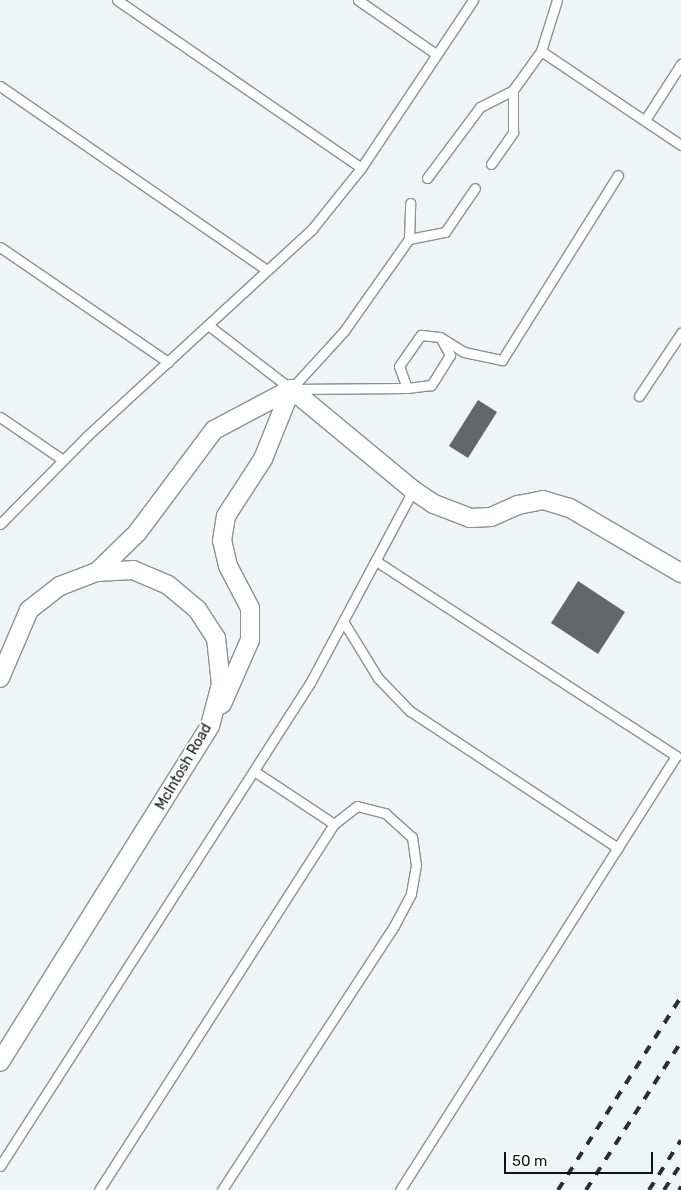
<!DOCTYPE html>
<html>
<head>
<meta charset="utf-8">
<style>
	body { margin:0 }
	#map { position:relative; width:681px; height:1190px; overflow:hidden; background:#eff4f7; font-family:Rubik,sans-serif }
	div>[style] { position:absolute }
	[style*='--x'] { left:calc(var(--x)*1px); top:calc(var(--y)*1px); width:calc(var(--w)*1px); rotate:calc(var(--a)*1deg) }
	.building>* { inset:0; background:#63676a }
	.roads { filter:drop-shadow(1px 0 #8d9194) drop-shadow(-1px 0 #8d9194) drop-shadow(0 1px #8d9194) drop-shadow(0 -1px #8d9194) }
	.service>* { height:9px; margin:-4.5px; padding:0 4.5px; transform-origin:4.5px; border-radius:4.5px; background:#fff }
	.minor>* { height:18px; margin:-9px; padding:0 9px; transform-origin:9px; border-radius:9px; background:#fff }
	.rail>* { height:4px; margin-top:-2px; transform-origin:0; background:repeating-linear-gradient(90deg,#2b2d2e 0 9px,transparent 0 18px) }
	span { translate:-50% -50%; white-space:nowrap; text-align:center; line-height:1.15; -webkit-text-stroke:4px #fff; paint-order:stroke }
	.street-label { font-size:14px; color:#111213 }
	.scale { position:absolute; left:504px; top:1152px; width:149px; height:22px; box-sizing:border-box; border:2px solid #111213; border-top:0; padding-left:6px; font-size:15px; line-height:18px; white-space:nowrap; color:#111213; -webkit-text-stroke:4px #fff; paint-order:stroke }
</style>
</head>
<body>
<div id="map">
	<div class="building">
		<div style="clip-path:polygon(478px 400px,497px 412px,468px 458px,449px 446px)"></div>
		<div style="clip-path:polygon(578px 581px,625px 612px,598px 654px,551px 623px)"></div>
	</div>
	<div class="roads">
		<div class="service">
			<div style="--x:117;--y:0;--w:296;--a:34.5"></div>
			<div style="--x:358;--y:0;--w:95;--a:34.7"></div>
			<div style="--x:541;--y:51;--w:169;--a:33.9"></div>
			<div style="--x:0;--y:86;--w:324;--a:34.6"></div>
			<div style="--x:645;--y:120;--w:67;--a:-57.3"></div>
			<div style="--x:491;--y:164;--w:39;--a:-55"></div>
			<div style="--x:513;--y:132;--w:42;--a:-90"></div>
			<div style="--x:427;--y:178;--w:89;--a:-53.3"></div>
			<div style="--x:480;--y:107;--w:37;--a:-27"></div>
			<div style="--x:513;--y:90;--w:48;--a:-54.3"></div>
			<div style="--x:541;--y:51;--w:53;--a:-72.6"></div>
			<div style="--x:409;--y:239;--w:37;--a:-11"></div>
			<div style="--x:445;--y:232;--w:53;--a:-55.7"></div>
			<div style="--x:0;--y:247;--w:204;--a:34.4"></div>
			<div style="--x:208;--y:325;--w:105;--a:37.6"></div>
			<div style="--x:291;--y:389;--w:116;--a:-0.5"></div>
			<div style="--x:440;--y:337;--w:21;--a:61"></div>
			<div style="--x:450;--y:355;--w:36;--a:122"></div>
			<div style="--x:431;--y:385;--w:24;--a:173"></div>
			<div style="--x:407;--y:388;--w:23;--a:-110"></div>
			<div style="--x:399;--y:366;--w:38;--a:-55"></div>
			<div style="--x:421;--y:335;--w:19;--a:6"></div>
			<div style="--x:440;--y:337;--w:28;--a:32"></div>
			<div style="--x:464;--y:352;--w:39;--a:12"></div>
			<div style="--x:502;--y:360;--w:218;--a:-57.9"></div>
			<div style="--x:291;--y:389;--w:79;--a:-47.6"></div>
			<div style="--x:344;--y:331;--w:113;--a:-54.8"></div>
			<div style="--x:409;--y:239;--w:36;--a:-88"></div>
			<div style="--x:639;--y:396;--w:76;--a:-56.3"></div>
			<div style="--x:0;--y:417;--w:76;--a:34.3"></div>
			<div style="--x:0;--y:524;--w:124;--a:-45.3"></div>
			<div style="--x:87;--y:436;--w:306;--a:-42.6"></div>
			<div style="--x:312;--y:229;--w:78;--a:-51.2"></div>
			<div style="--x:361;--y:168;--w:202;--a:-56.3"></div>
			<div style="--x:376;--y:561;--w:358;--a:33"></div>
			<div style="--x:676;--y:756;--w:514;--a:122.45"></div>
			<div style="--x:343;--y:621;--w:67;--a:58.4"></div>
			<div style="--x:378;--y:678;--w:46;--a:45.9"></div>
			<div style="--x:410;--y:711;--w:249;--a:33.4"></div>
			<div style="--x:254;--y:771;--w:96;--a:33.5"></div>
			<div style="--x:0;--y:1166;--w:574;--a:-57.31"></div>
			<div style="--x:310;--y:683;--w:219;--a:-61.9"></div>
			<div style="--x:99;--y:1190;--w:435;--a:-57.3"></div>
			<div style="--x:334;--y:824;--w:29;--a:-38"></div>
			<div style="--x:357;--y:806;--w:29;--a:14"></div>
			<div style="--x:385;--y:813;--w:36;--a:42"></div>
			<div style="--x:412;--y:837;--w:28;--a:82"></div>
			<div style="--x:416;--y:865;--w:29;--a:100"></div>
			<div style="--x:411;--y:894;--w:36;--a:118"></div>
			<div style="--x:394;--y:926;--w:315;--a:123.1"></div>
		</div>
		<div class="minor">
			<div style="--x:291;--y:389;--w:158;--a:39.6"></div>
			<div style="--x:413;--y:490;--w:25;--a:34"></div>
			<div style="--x:434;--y:504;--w:39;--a:21"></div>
			<div style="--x:470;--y:518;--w:21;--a:-3"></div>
			<div style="--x:491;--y:517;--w:30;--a:-24"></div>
			<div style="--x:518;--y:505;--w:25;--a:-11"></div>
			<div style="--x:543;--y:500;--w:28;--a:17"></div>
			<div style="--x:570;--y:508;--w:129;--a:30.4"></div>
			<div style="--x:97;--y:572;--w:56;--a:-44.3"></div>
			<div style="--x:137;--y:533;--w:129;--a:-53.2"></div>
			<div style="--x:214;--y:430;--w:87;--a:-28"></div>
			<div style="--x:0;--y:678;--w:74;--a:-66.9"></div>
			<div style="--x:29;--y:610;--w:39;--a:-38"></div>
			<div style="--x:60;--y:586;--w:40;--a:-21"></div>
			<div style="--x:97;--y:572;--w:36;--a:-3"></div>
			<div style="--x:133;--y:570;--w:38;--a:23"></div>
			<div style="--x:168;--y:585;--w:38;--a:40"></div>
			<div style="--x:197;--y:609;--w:35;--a:57"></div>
			<div style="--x:216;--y:638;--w:46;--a:83.8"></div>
			<div style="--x:221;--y:684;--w:43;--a:104.7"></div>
			<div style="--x:210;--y:726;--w:396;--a:122"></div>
			<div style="--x:222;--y:704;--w:70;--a:-66.4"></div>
			<div style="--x:250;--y:640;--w:32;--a:-90"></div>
			<div style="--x:250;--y:608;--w:47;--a:-117.6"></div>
			<div style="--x:228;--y:566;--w:26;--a:-103"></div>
			<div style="--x:222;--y:541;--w:25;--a:-81"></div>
			<div style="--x:226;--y:516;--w:68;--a:-57"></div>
			<div style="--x:263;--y:459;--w:75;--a:-68.2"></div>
		</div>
	</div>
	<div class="rail">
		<div style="--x:558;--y:1190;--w:229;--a:-57.5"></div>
		<div style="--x:586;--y:1190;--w:176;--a:-57.3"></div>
		<div style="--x:649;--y:1190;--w:59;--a:-57.4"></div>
		<div style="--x:664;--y:1190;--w:31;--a:-57"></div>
		<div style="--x:679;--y:1190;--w:4;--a:-56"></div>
	</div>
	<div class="street-label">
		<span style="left:184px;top:767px;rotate:-60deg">McIntosh Road</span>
	</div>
	<div class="scale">50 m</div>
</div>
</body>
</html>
